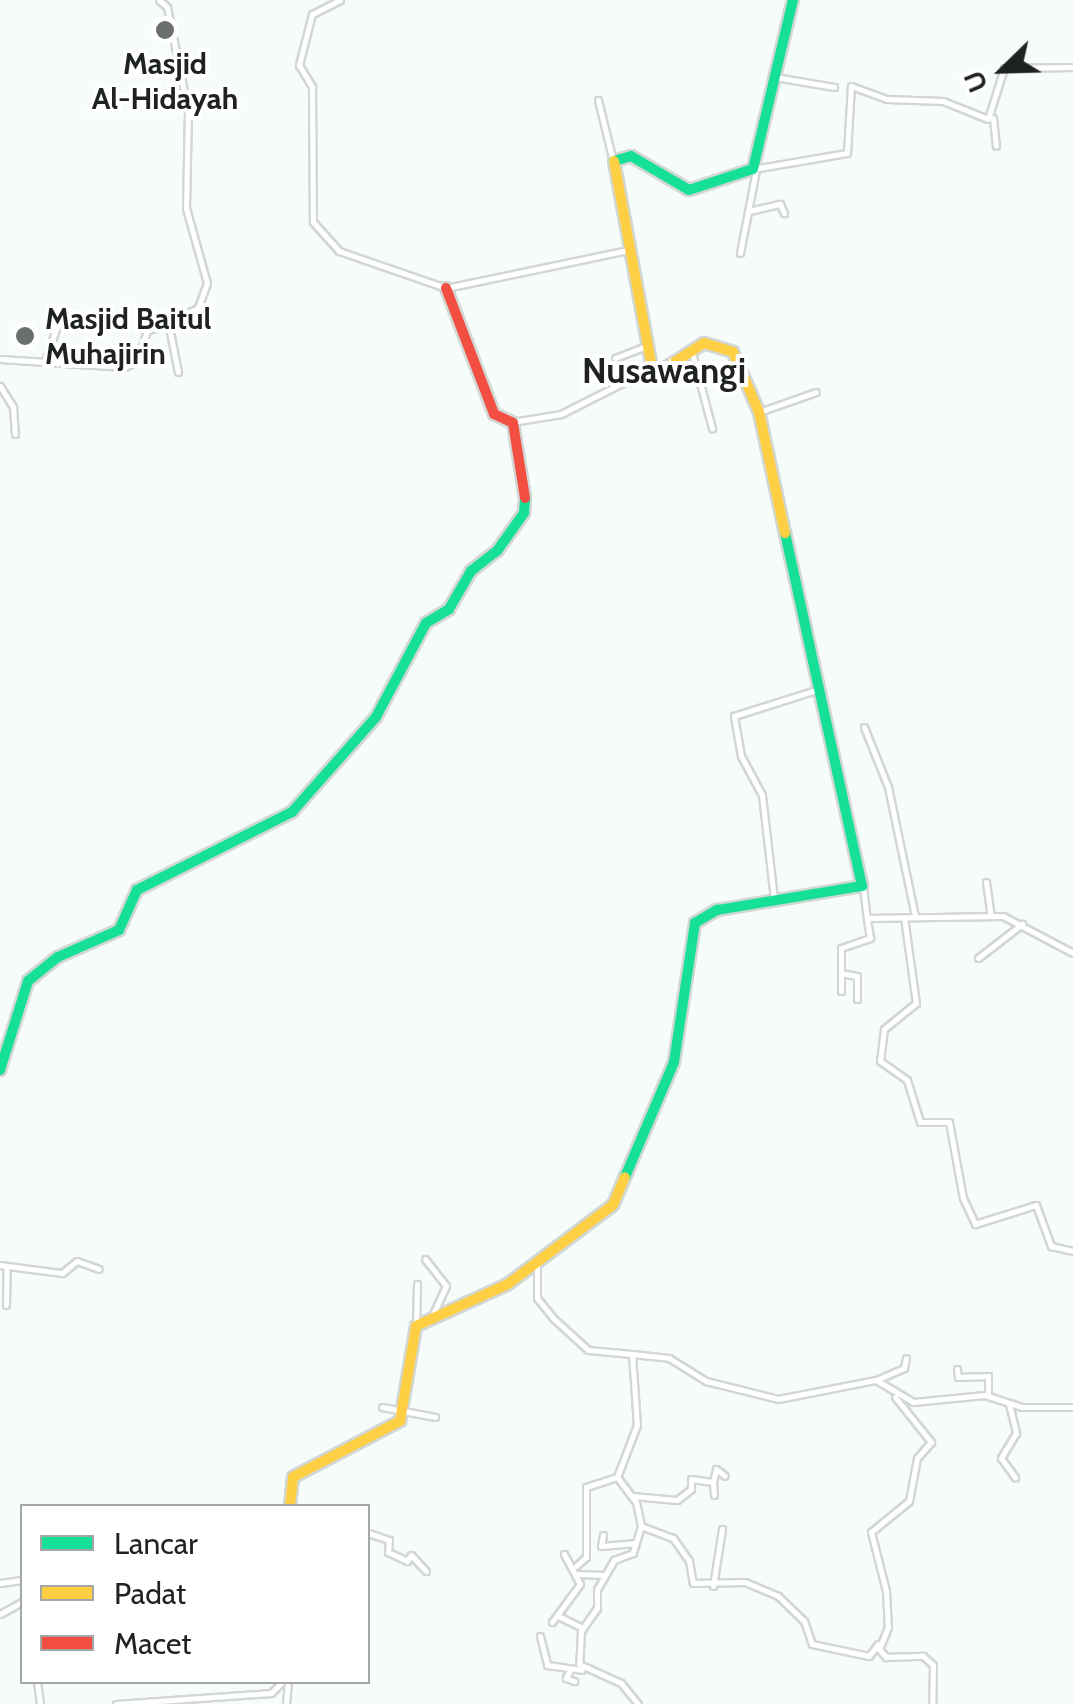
<!DOCTYPE html>
<html>
<head>
<meta charset="utf-8">
<style>
	body { margin:0 }
	#map { position:relative; width:1073px; height:1704px; overflow:hidden; background:#f6fcf9; font-family:Cabin,sans-serif }
	div>[style] { position:absolute }
	[style*='--x'] { left:calc(var(--x)*1px); top:calc(var(--y)*1px); width:calc(var(--w)*1px); rotate:calc(var(--a)*1deg) }
	.roads { filter:drop-shadow(2px 0 #d2d7d4) drop-shadow(-2px 0 #d2d7d4) drop-shadow(0 2px #d2d7d4) drop-shadow(0 -2px #d2d7d4) }
	.street>* { height:5px; margin:-2.5px; padding:0 2.5px; transform-origin:2.5px; border-radius:2.5px; background:#fefffe }
	.fast>* { height:10px; margin:-5px; padding:0 5px; transform-origin:5px; border-radius:5px; background:#16e098 }
	.slow>* { height:10px; margin:-5px; padding:0 5px; transform-origin:5px; border-radius:5px; background:#ffcf43 }
	.jam>* { height:10px; margin:-5px; padding:0 5px; transform-origin:5px; border-radius:5px; background:#f24e42 }
	.dots>* { width:28px; height:28px; translate:-50% -50%; box-sizing:border-box; border:5px solid #fff; border-radius:50% }
	span { translate:-50% -50%; white-space:nowrap; text-align:center; line-height:1.15; -webkit-text-stroke:8px #fff; paint-order:stroke }
	.poi-label { font-size:30px; color:#1e2220; font-weight:700 }
	.left { translate:0 -50%; text-align:left }
	.quarter-label { font-size:35px; color:#1e2220; font-weight:700 }
	.legend { position:absolute; left:20px; top:1504px; width:350px; height:180px; box-sizing:border-box; background:#fff; border:2px solid #a5a7a6; margin:0; padding:12px 18px; list-style:none; font-size:30px; color:#1e2220 }
	.legend li { display:flex; align-items:center; gap:20px; height:50px }
	.legend b { width:50px; border:2px solid #a5a7a6 }
	.north { position:absolute; left:953px; top:20px; width:100px; height:100px; -webkit-text-stroke:8px #fff; paint-order:stroke; rotate:247deg; font-size:28px; font-weight:700; line-height:40px; text-align:center; color:#1e2220 }
	.north::after { content:''; display:block; margin:auto; width:35px; height:45px; background:#1e2220; clip-path:polygon(50% 0,100% 100%,50% 72%,0 100%) }
</style>
</head>
<body>
<div id="map">
	<div class="roads">
		<div class="street">
			<div style="--x:159;--y:0;--w:11;--a:41"></div>
			<div style="--x:167;--y:7;--w:106;--a:78.6"></div>
			<div style="--x:188;--y:111;--w:97;--a:91.2"></div>
			<div style="--x:186;--y:208;--w:78;--a:74.4"></div>
			<div style="--x:207;--y:283;--w:27;--a:110"></div>
			<div style="--x:198;--y:308;--w:33;--a:155"></div>
			<div style="--x:168;--y:322;--w:51;--a:78.7"></div>
			<div style="--x:340;--y:0;--w:31;--a:153"></div>
			<div style="--x:312;--y:14;--w:53;--a:104.3"></div>
			<div style="--x:299;--y:65;--w:26;--a:59"></div>
			<div style="--x:312;--y:87;--w:135;--a:89.6"></div>
			<div style="--x:313;--y:222;--w:39;--a:48"></div>
			<div style="--x:339;--y:251;--w:113;--a:19.1"></div>
			<div style="--x:446;--y:288;--w:186;--a:-11.8"></div>
			<div style="--x:775;--y:77;--w:60;--a:9.6"></div>
			<div style="--x:598;--y:100;--w:59;--a:76.2"></div>
			<div style="--x:993;--y:118;--w:28;--a:84"></div>
			<div style="--x:753;--y:169;--w:95;--a:-9.7"></div>
			<div style="--x:847;--y:153;--w:67;--a:-86.6"></div>
			<div style="--x:851;--y:86;--w:38;--a:20"></div>
			<div style="--x:887;--y:99;--w:56;--a:2"></div>
			<div style="--x:943;--y:101;--w:48;--a:21.8"></div>
			<div style="--x:988;--y:119;--w:53;--a:-72.6"></div>
			<div style="--x:1004;--y:68;--w:69;--a:-0.8"></div>
			<div style="--x:749;--y:211;--w:32;--a:-13"></div>
			<div style="--x:780;--y:204;--w:10;--a:66"></div>
			<div style="--x:740;--y:253;--w:85;--a:-79.1"></div>
			<div style="--x:692;--y:353;--w:78;--a:75.1"></div>
			<div style="--x:46;--y:358;--w:40;--a:-71.1"></div>
			<div style="--x:615;--y:358;--w:34;--a:-21"></div>
			<div style="--x:0;--y:359;--w:125;--a:3.7"></div>
			<div style="--x:125;--y:367;--w:14;--a:-30"></div>
			<div style="--x:137;--y:360;--w:31;--a:-71"></div>
			<div style="--x:147;--y:331;--w:23;--a:-23"></div>
			<div style="--x:0;--y:386;--w:25;--a:58"></div>
			<div style="--x:13;--y:407;--w:27;--a:86"></div>
			<div style="--x:759;--y:412;--w:60;--a:-19.3"></div>
			<div style="--x:512;--y:422;--w:50;--a:-9.3"></div>
			<div style="--x:561;--y:414;--w:102;--a:-26.8"></div>
			<div style="--x:864;--y:727;--w:65;--a:68.2"></div>
			<div style="--x:888;--y:787;--w:132;--a:78.2"></div>
			<div style="--x:986;--y:882;--w:34;--a:82"></div>
			<div style="--x:863;--y:887;--w:31;--a:83"></div>
			<div style="--x:867;--y:918;--w:136;--a:-0.8"></div>
			<div style="--x:1003;--y:916;--w:79;--a:27.9"></div>
			<div style="--x:774;--y:899;--w:105;--a:-96.6"></div>
			<div style="--x:762;--y:795;--w:44;--a:-118.3"></div>
			<div style="--x:741;--y:756;--w:41;--a:-99.9"></div>
			<div style="--x:734;--y:716;--w:89;--a:-17.6"></div>
			<div style="--x:904;--y:917;--w:87;--a:82.1"></div>
			<div style="--x:916;--y:1003;--w:41;--a:140.9"></div>
			<div style="--x:884;--y:1029;--w:32;--a:97"></div>
			<div style="--x:880;--y:1061;--w:33;--a:35"></div>
			<div style="--x:907;--y:1080;--w:44;--a:72.8"></div>
			<div style="--x:920;--y:1122;--w:29;--a:0"></div>
			<div style="--x:949;--y:1122;--w:77;--a:79.6"></div>
			<div style="--x:963;--y:1198;--w:29;--a:65"></div>
			<div style="--x:975;--y:1224;--w:64;--a:-17.3"></div>
			<div style="--x:1036;--y:1205;--w:44;--a:69.9"></div>
			<div style="--x:1051;--y:1246;--w:23;--a:13"></div>
			<div style="--x:978;--y:958;--w:56;--a:-37.7"></div>
			<div style="--x:841;--y:973;--w:16;--a:11"></div>
			<div style="--x:857;--y:976;--w:23;--a:90"></div>
			<div style="--x:841;--y:991;--w:43;--a:-90"></div>
			<div style="--x:841;--y:948;--w:31;--a:-19"></div>
			<div style="--x:870;--y:938;--w:20;--a:-99"></div>
			<div style="--x:425;--y:1259;--w:34;--a:52"></div>
			<div style="--x:446;--y:1286;--w:35;--a:115"></div>
			<div style="--x:537;--y:1263;--w:35;--a:90"></div>
			<div style="--x:537;--y:1298;--w:26;--a:51"></div>
			<div style="--x:553;--y:1318;--w:47;--a:42.4"></div>
			<div style="--x:588;--y:1350;--w:44;--a:5.2"></div>
			<div style="--x:632;--y:1354;--w:71;--a:86"></div>
			<div style="--x:637;--y:1425;--w:56;--a:111"></div>
			<div style="--x:617;--y:1477;--w:31;--a:53"></div>
			<div style="--x:636;--y:1502;--w:25;--a:78"></div>
			<div style="--x:641;--y:1526;--w:28;--a:107"></div>
			<div style="--x:633;--y:1553;--w:20;--a:160"></div>
			<div style="--x:614;--y:1560;--w:34;--a:120"></div>
			<div style="--x:597;--y:1589;--w:19;--a:90"></div>
			<div style="--x:597;--y:1608;--w:28;--a:125"></div>
			<div style="--x:581;--y:1631;--w:33;--a:93"></div>
			<div style="--x:579;--y:1664;--w:46;--a:24.3"></div>
			<div style="--x:621;--y:1683;--w:27;--a:51"></div>
			<div style="--x:0;--y:1265;--w:63;--a:7.4"></div>
			<div style="--x:62;--y:1273;--w:19;--a:-39"></div>
			<div style="--x:77;--y:1261;--w:23;--a:20"></div>
			<div style="--x:6;--y:1305;--w:39;--a:-89"></div>
			<div style="--x:416;--y:1326;--w:42;--a:-88.6"></div>
			<div style="--x:632;--y:1354;--w:37;--a:6"></div>
			<div style="--x:669;--y:1358;--w:44;--a:31.9"></div>
			<div style="--x:706;--y:1381;--w:74;--a:14"></div>
			<div style="--x:778;--y:1399;--w:100;--a:-11"></div>
			<div style="--x:876;--y:1380;--w:43;--a:30.7"></div>
			<div style="--x:913;--y:1402;--w:72;--a:-5.6"></div>
			<div style="--x:985;--y:1395;--w:39;--a:18"></div>
			<div style="--x:1022;--y:1407;--w:51;--a:0"></div>
			<div style="--x:957;--y:1369;--w:8;--a:83"></div>
			<div style="--x:958;--y:1377;--w:30;--a:-2"></div>
			<div style="--x:988;--y:1376;--w:20;--a:90"></div>
			<div style="--x:876;--y:1380;--w:30;--a:-23"></div>
			<div style="--x:904;--y:1368;--w:10;--a:-79"></div>
			<div style="--x:895;--y:1397;--w:58;--a:51.3"></div>
			<div style="--x:931;--y:1442;--w:21;--a:131"></div>
			<div style="--x:917;--y:1458;--w:44;--a:100.5"></div>
			<div style="--x:909;--y:1501;--w:49;--a:140.8"></div>
			<div style="--x:871;--y:1532;--w:61;--a:75.7"></div>
			<div style="--x:886;--y:1591;--w:36;--a:87"></div>
			<div style="--x:888;--y:1627;--w:24;--a:112"></div>
			<div style="--x:879;--y:1649;--w:11;--a:49"></div>
			<div style="--x:886;--y:1657;--w:37;--a:-2"></div>
			<div style="--x:923;--y:1656;--w:13;--a:42"></div>
			<div style="--x:933;--y:1665;--w:39;--a:91"></div>
			<div style="--x:1009;--y:1404;--w:30;--a:76"></div>
			<div style="--x:1016;--y:1433;--w:29;--a:121"></div>
			<div style="--x:1001;--y:1458;--w:24;--a:54"></div>
			<div style="--x:382;--y:1407;--w:54;--a:10.7"></div>
			<div style="--x:713;--y:1482;--w:13;--a:86"></div>
			<div style="--x:633;--y:1496;--w:44;--a:5.2"></div>
			<div style="--x:677;--y:1500;--w:18;--a:-38"></div>
			<div style="--x:691;--y:1489;--w:10;--a:-90"></div>
			<div style="--x:691;--y:1479;--w:22;--a:8"></div>
			<div style="--x:713;--y:1482;--w:13;--a:-77"></div>
			<div style="--x:716;--y:1469;--w:11;--a:38"></div>
			<div style="--x:641;--y:1526;--w:34;--a:21"></div>
			<div style="--x:673;--y:1538;--w:28;--a:55"></div>
			<div style="--x:689;--y:1561;--w:22;--a:80"></div>
			<div style="--x:693;--y:1583;--w:52;--a:-1.1"></div>
			<div style="--x:745;--y:1582;--w:36;--a:23"></div>
			<div style="--x:778;--y:1596;--w:36;--a:44"></div>
			<div style="--x:804;--y:1621;--w:24;--a:71"></div>
			<div style="--x:812;--y:1644;--w:58;--a:11.9"></div>
			<div style="--x:869;--y:1656;--w:15;--a:-53"></div>
			<div style="--x:368;--y:1533;--w:22;--a:18"></div>
			<div style="--x:389;--y:1540;--w:12;--a:95"></div>
			<div style="--x:388;--y:1552;--w:21;--a:25"></div>
			<div style="--x:407;--y:1561;--w:7;--a:-56"></div>
			<div style="--x:411;--y:1555;--w:22;--a:47"></div>
			<div style="--x:603;--y:1535;--w:11;--a:100"></div>
			<div style="--x:601;--y:1546;--w:35;--a:-5"></div>
			<div style="--x:576;--y:1566;--w:13;--a:-42"></div>
			<div style="--x:586;--y:1557;--w:70;--a:-90"></div>
			<div style="--x:586;--y:1487;--w:33;--a:-18"></div>
			<div style="--x:578;--y:1574;--w:26;--a:2"></div>
			<div style="--x:0;--y:1583;--w:22;--a:-8"></div>
			<div style="--x:713;--y:1586;--w:58;--a:-81"></div>
			<div style="--x:0;--y:1614;--w:25;--a:-29"></div>
			<div style="--x:558;--y:1616;--w:28;--a:26"></div>
			<div style="--x:552;--y:1622;--w:47;--a:-53.6"></div>
			<div style="--x:580;--y:1584;--w:34;--a:-118"></div>
			<div style="--x:540;--y:1636;--w:30;--a:76"></div>
			<div style="--x:547;--y:1665;--w:35;--a:8"></div>
			<div style="--x:569;--y:1672;--w:7;--a:117"></div>
			<div style="--x:566;--y:1678;--w:9;--a:21"></div>
			<div style="--x:37;--y:1682;--w:22;--a:82"></div>
			<div style="--x:116;--y:1704;--w:155;--a:-4.1"></div>
			<div style="--x:271;--y:1693;--w:16;--a:-45"></div>
			<div style="--x:286;--y:1704;--w:22;--a:-85"></div>
		</div>
		<div class="fast">
			<div style="--x:614;--y:161;--w:18;--a:-16"></div>
			<div style="--x:631;--y:156;--w:67;--a:30.4"></div>
			<div style="--x:689;--y:190;--w:67;--a:-18.2"></div>
			<div style="--x:753;--y:169;--w:174;--a:-76.7"></div>
			<div style="--x:0;--y:1070;--w:93;--a:-72.5"></div>
			<div style="--x:28;--y:981;--w:38;--a:-39"></div>
			<div style="--x:58;--y:957;--w:67;--a:-23.9"></div>
			<div style="--x:119;--y:930;--w:44;--a:-65.8"></div>
			<div style="--x:137;--y:890;--w:174;--a:-26.7"></div>
			<div style="--x:292;--y:812;--w:127;--a:-48.5"></div>
			<div style="--x:376;--y:717;--w:106;--a:-62"></div>
			<div style="--x:426;--y:623;--w:27;--a:-31"></div>
			<div style="--x:449;--y:609;--w:44;--a:-59.9"></div>
			<div style="--x:471;--y:571;--w:33;--a:-38"></div>
			<div style="--x:497;--y:551;--w:47;--a:-54.6"></div>
			<div style="--x:524;--y:513;--w:15;--a:-86"></div>
			<div style="--x:625;--y:1177;--w:125;--a:-66.9"></div>
			<div style="--x:674;--y:1062;--w:141;--a:-81.4"></div>
			<div style="--x:695;--y:923;--w:26;--a:-31"></div>
			<div style="--x:717;--y:910;--w:147;--a:-9.4"></div>
			<div style="--x:862;--y:886;--w:361;--a:-102.3"></div>
		</div>
		<div class="slow">
			<div style="--x:614;--y:161;--w:210;--a:79.6"></div>
			<div style="--x:652;--y:368;--w:9;--a:18"></div>
			<div style="--x:661;--y:371;--w:51;--a:-33.1"></div>
			<div style="--x:704;--y:343;--w:30;--a:17"></div>
			<div style="--x:733;--y:352;--w:65;--a:66.6"></div>
			<div style="--x:759;--y:412;--w:124;--a:77.9"></div>
			<div style="--x:290;--y:1506;--w:29;--a:-84"></div>
			<div style="--x:293;--y:1477;--w:121;--a:-27.6"></div>
			<div style="--x:400;--y:1421;--w:96;--a:-80.4"></div>
			<div style="--x:416;--y:1326;--w:101;--a:-24.5"></div>
			<div style="--x:508;--y:1284;--w:131;--a:-37"></div>
			<div style="--x:613;--y:1205;--w:30;--a:-67"></div>
		</div>
		<div class="jam">
			<div style="--x:446;--y:288;--w:135;--a:69.1"></div>
			<div style="--x:494;--y:414;--w:21;--a:25"></div>
			<div style="--x:513;--y:423;--w:76;--a:80.9"></div>
		</div>
	</div>
	<div class="dots">
		<div style="left:165px;top:30px;background:#6a6e6c"></div>
		<div style="left:25px;top:336px;background:#6a6e6c"></div>
	</div>
	<div class="poi-label">
		<span style="left:165px;top:81px">Masjid<br>Al-Hidayah</span>
		<span class="left" style="left:45px;top:336px">Masjid Baitul<br>Muhajirin</span>
	</div>
	<div class="quarter-label">
		<span style="left:664px;top:371px">Nusawangi</span>
	</div>
	<ul class="legend">
	<li><b style="height:12px;background:#16e098"></b>Lancar</li>
	<li><b style="height:12px;background:#ffcf43"></b>Padat</li>
	<li><b style="height:12px;background:#f24e42"></b>Macet</li>
	</ul>
	<div class="north">U</div>
</div>
</body>
</html>
